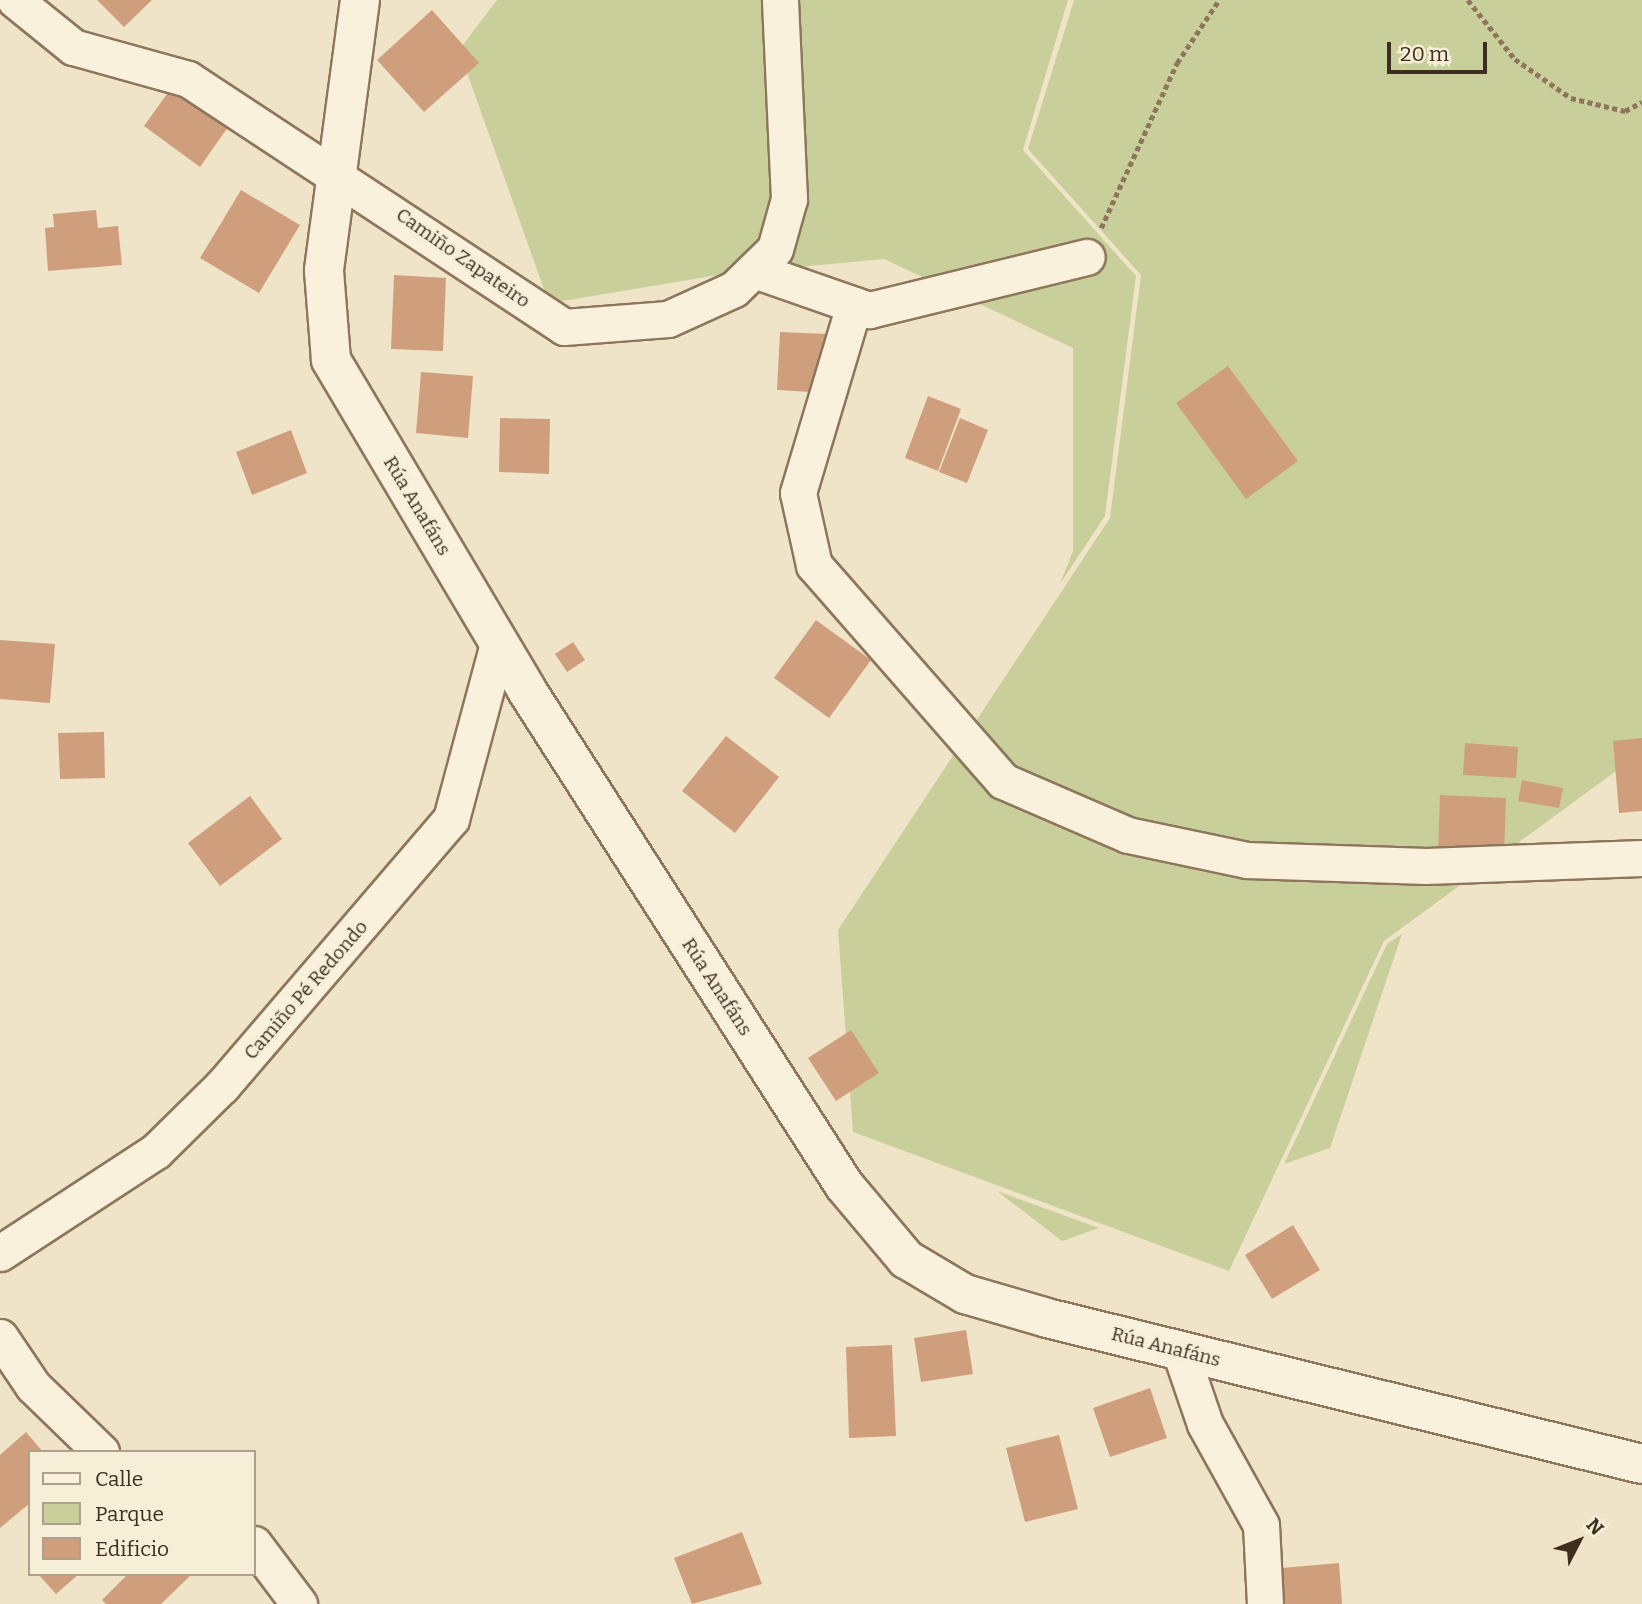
<!DOCTYPE html>
<html>
<head>
<meta charset="utf-8">
<style>
	body { margin:0 }
	#map { position:relative; width:1642px; height:1604px; overflow:hidden; background:#f0e4c8; font-family:Bitter,serif }
	div>[style] { position:absolute }
	[style*='--x'] { left:calc(var(--x)*1px); top:calc(var(--y)*1px); width:calc(var(--w)*1px); rotate:calc(var(--a)*1deg) }
	.green>* { inset:0; background:#c9cf9b }
	.building>* { inset:0; background:#cf9f7d }
	.path>* { height:4.5px; margin-top:-2.25px; transform-origin:0; background:repeating-linear-gradient(90deg,#8d765c 0 5px,transparent 0 8.5px) }
	.roads { filter:drop-shadow(2px 0 #8d765c) drop-shadow(-2px 0 #8d765c) drop-shadow(0 2px #8d765c) drop-shadow(0 -2px #8d765c) }
	.street>* { height:35px; margin:-17.5px; padding:0 17.5px; transform-origin:17.5px; border-radius:17.5px; background:#faf1dc }
	.secondary>* { height:38px; margin:-19px; padding:0 19px; transform-origin:19px; border-radius:19px; background:#faf1dc }
	span { translate:-50% -50%; white-space:nowrap; text-align:center; line-height:1.15; -webkit-text-stroke:5px #f7eed8; paint-order:stroke }
	.street-label { font-size:19px; color:#3d2e20 }
	.legend { position:absolute; left:28px; top:1450px; width:228px; height:126px; box-sizing:border-box; background:#f7eed8; border:2px solid #ada18e; margin:0; padding:9px 12px; list-style:none; font-size:21px; color:#3d2e20 }
	.legend li { display:flex; align-items:center; gap:14px; height:35px }
	.legend b { width:35px; border:2px solid #ada18e }
	.north { position:absolute; left:1544px; top:1506px; width:70px; height:70px; -webkit-text-stroke:5px #f7eed8; paint-order:stroke; rotate:48deg; font-size:19px; font-weight:700; line-height:28px; text-align:center; color:#3d2e20 }
	.north::after { content:''; display:block; margin:auto; width:24px; height:32px; background:#3d2e20; clip-path:polygon(50% 0,100% 100%,50% 72%,0 100%) }
	.scale { position:absolute; left:1387px; top:42px; width:100px; height:32px; box-sizing:border-box; border:4px solid #3d2e20; border-top:0; padding-left:9px; font-size:21px; line-height:24px; white-space:nowrap; color:#3d2e20; -webkit-text-stroke:5px #f7eed8; paint-order:stroke }
</style>
</head>
<body>
<div id="map">
	<div class="green">
		<div style="clip-path:polygon(497px 0,1068px 0,1023px 150px,1136px 276px,1105px 516px,1060px 584px,1073px 551px,1073px 348px,884px 259px,724px 274px,563px 301px,546px 295px,459px 50px)"></div>
		<div style="clip-path:polygon(1074px 0,1642px 0,1642px 752px,1384px 941px,1229px 1271px,853px 1132px,838px 930px,1110px 518px,1141px 275px,1028px 149px)"></div>
		<div style="clip-path:polygon(1402px 934px,1330px 1148px,1284px 1164px,1387px 944px)"></div>
		<div style="clip-path:polygon(997px 1191px,1099px 1228px,1062px 1241px)"></div>
	</div>
	<div class="building">
		<div style="clip-path:polygon(97px 0,152px 0,124px 27px)"></div>
		<div style="clip-path:polygon(432px 10px,479px 63px,424px 112px,377px 60px)"></div>
		<div style="clip-path:polygon(172px 87px,228px 127px,200px 167px,144px 126px)"></div>
		<div style="clip-path:polygon(241px 190px,300px 225px,259px 293px,200px 258px)"></div>
		<div style="clip-path:polygon(96px 210px,98px 228px,118px 226px,122px 265px,48px 271px,45px 228px,54px 227px,53px 214px)"></div>
		<div style="clip-path:polygon(394px 275px,446px 278px,443px 351px,391px 349px)"></div>
		<div style="clip-path:polygon(780px 332px,829px 334px,826px 393px,777px 390px)"></div>
		<div style="clip-path:polygon(1228px 366px,1298px 461px,1246px 499px,1176px 403px)"></div>
		<div style="clip-path:polygon(421px 372px,473px 376px,468px 438px,416px 433px)"></div>
		<div style="clip-path:polygon(928px 396px,961px 409px,938px 471px,905px 458px)"></div>
		<div style="clip-path:polygon(500px 418px,550px 419px,549px 474px,499px 472px)"></div>
		<div style="clip-path:polygon(960px 418px,988px 430px,967px 483px,939px 472px)"></div>
		<div style="clip-path:polygon(291px 430px,307px 473px,252px 495px,236px 452px)"></div>
		<div style="clip-path:polygon(816px 620px,871px 660px,829px 718px,774px 678px)"></div>
		<div style="clip-path:polygon(0 640px,55px 644px,50px 703px,0 699px)"></div>
		<div style="clip-path:polygon(573px 642px,585px 660px,567px 672px,555px 654px)"></div>
		<div style="clip-path:polygon(104px 732px,105px 778px,60px 779px,58px 733px)"></div>
		<div style="clip-path:polygon(726px 736px,779px 777px,735px 833px,682px 791px)"></div>
		<div style="clip-path:polygon(1642px 738px,1642px 811px,1619px 813px,1613px 741px)"></div>
		<div style="clip-path:polygon(1465px 743px,1518px 747px,1516px 778px,1463px 775px)"></div>
		<div style="clip-path:polygon(1522px 780px,1563px 788px,1559px 808px,1518px 801px)"></div>
		<div style="clip-path:polygon(1440px 795px,1506px 798px,1504px 855px,1438px 853px)"></div>
		<div style="clip-path:polygon(250px 796px,282px 839px,220px 886px,188px 843px)"></div>
		<div style="clip-path:polygon(851px 1030px,879px 1073px,836px 1101px,808px 1058px)"></div>
		<div style="clip-path:polygon(1293px 1225px,1320px 1270px,1272px 1299px,1245px 1255px)"></div>
		<div style="clip-path:polygon(966px 1330px,973px 1374px,921px 1382px,914px 1338px)"></div>
		<div style="clip-path:polygon(892px 1345px,896px 1436px,849px 1438px,846px 1347px)"></div>
		<div style="clip-path:polygon(1150px 1388px,1167px 1438px,1110px 1457px,1093px 1408px)"></div>
		<div style="clip-path:polygon(26px 1432px,43px 1452px,30px 1452px,30px 1503px,0 1528px,0 1455px)"></div>
		<div style="clip-path:polygon(1059px 1435px,1078px 1509px,1025px 1522px,1006px 1448px)"></div>
		<div style="clip-path:polygon(742px 1532px,762px 1584px,692px 1604px,674px 1558px)"></div>
		<div style="clip-path:polygon(1339px 1563px,1342px 1604px,1285px 1604px,1282px 1568px)"></div>
		<div style="clip-path:polygon(38px 1574px,79px 1574px,56px 1594px)"></div>
		<div style="clip-path:polygon(128px 1574px,192px 1574px,161px 1604px,106px 1604px,102px 1600px)"></div>
	</div>
	<div class="path">
		<div style="--x:1468;--y:0;--w:75;--a:51.5"></div>
		<div style="--x:1515;--y:59;--w:68;--a:34.9"></div>
		<div style="--x:1571;--y:98;--w:56;--a:13.5"></div>
		<div style="--x:1625;--y:111;--w:19;--a:-28"></div>
		<div style="--x:1101;--y:228;--w:182;--a:-65.3"></div>
		<div style="--x:1177;--y:63;--w:76;--a:-56.3"></div>
	</div>
	<div class="roads">
		<div class="street">
			<div style="--x:15;--y:0;--w:75;--a:39"></div>
			<div style="--x:73;--y:47;--w:119;--a:15.5"></div>
			<div style="--x:188;--y:79;--w:450;--a:33.4"></div>
			<div style="--x:564;--y:327;--w:104;--a:-4.4"></div>
			<div style="--x:668;--y:319;--w:72;--a:-24.4"></div>
			<div style="--x:734;--y:289;--w:57;--a:-44.3"></div>
			<div style="--x:775;--y:249;--w:52;--a:-74.4"></div>
			<div style="--x:789;--y:199;--w:199;--a:-92.6"></div>
			<div style="--x:754;--y:270;--w:122;--a:19.2"></div>
			<div style="--x:869;--y:310;--w:224;--a:-13.7"></div>
			<div style="--x:854;--y:305;--w:196;--a:106.6"></div>
			<div style="--x:798;--y:493;--w:74;--a:77.5"></div>
			<div style="--x:814;--y:565;--w:287;--a:48.8"></div>
			<div style="--x:1003;--y:781;--w:136;--a:23.4"></div>
			<div style="--x:1128;--y:835;--w:122;--a:11.9"></div>
			<div style="--x:1247;--y:860;--w:179;--a:1.9"></div>
			<div style="--x:1426;--y:866;--w:216;--a:-2.1"></div>
			<div style="--x:0;--y:1253;--w:186;--a:-33.2"></div>
			<div style="--x:156;--y:1151;--w:93;--a:-44.6"></div>
			<div style="--x:222;--y:1086;--w:352;--a:-49.4"></div>
			<div style="--x:451;--y:819;--w:182;--a:-75"></div>
			<div style="--x:0;--y:1337;--w:59;--a:56"></div>
			<div style="--x:33;--y:1386;--w:95;--a:44.1"></div>
			<div style="--x:1180;--y:1351;--w:77;--a:71.1"></div>
			<div style="--x:1205;--y:1424;--w:115;--a:61"></div>
			<div style="--x:1261;--y:1525;--w:79;--a:87.1"></div>
			<div style="--x:254;--y:1544;--w:75;--a:53.1"></div>
		</div>
		<div class="secondary">
			<div style="--x:360;--y:0;--w:273;--a:97.6"></div>
			<div style="--x:324;--y:271;--w:89;--a:85.5"></div>
			<div style="--x:331;--y:360;--w:382;--a:59.3"></div>
			<div style="--x:526;--y:689;--w:589;--a:57.33"></div>
			<div style="--x:844;--y:1185;--w:97;--a:50"></div>
			<div style="--x:906;--y:1259;--w:69;--a:30.7"></div>
			<div style="--x:965;--y:1294;--w:85;--a:16.3"></div>
			<div style="--x:1047;--y:1318;--w:613;--a:13.79"></div>
		</div>
	</div>
	<div class="street-label">
		<span style="left:463px;top:258px;rotate:35deg">Camiño Zapateiro</span>
		<span style="left:417px;top:506px;rotate:59deg">Rúa Anafáns</span>
		<span style="left:717px;top:987px;rotate:57deg">Rúa Anafáns</span>
		<span style="left:306px;top:990px;rotate:-49deg">Camiño Pé Redondo</span>
		<span style="left:1166px;top:1347px;rotate:14deg">Rúa Anafáns</span>
	</div>
	<ul class="legend">
	<li><b style="height:9px;background:#faf1dc"></b>Calle</li>
	<li><b style="height:19px;background:#c9cf9b"></b>Parque</li>
	<li><b style="height:19px;background:#cf9f7d"></b>Edificio</li>
	</ul>
	<div class="north">N</div>
	<div class="scale">20 m</div>
</div>
</body>
</html>
